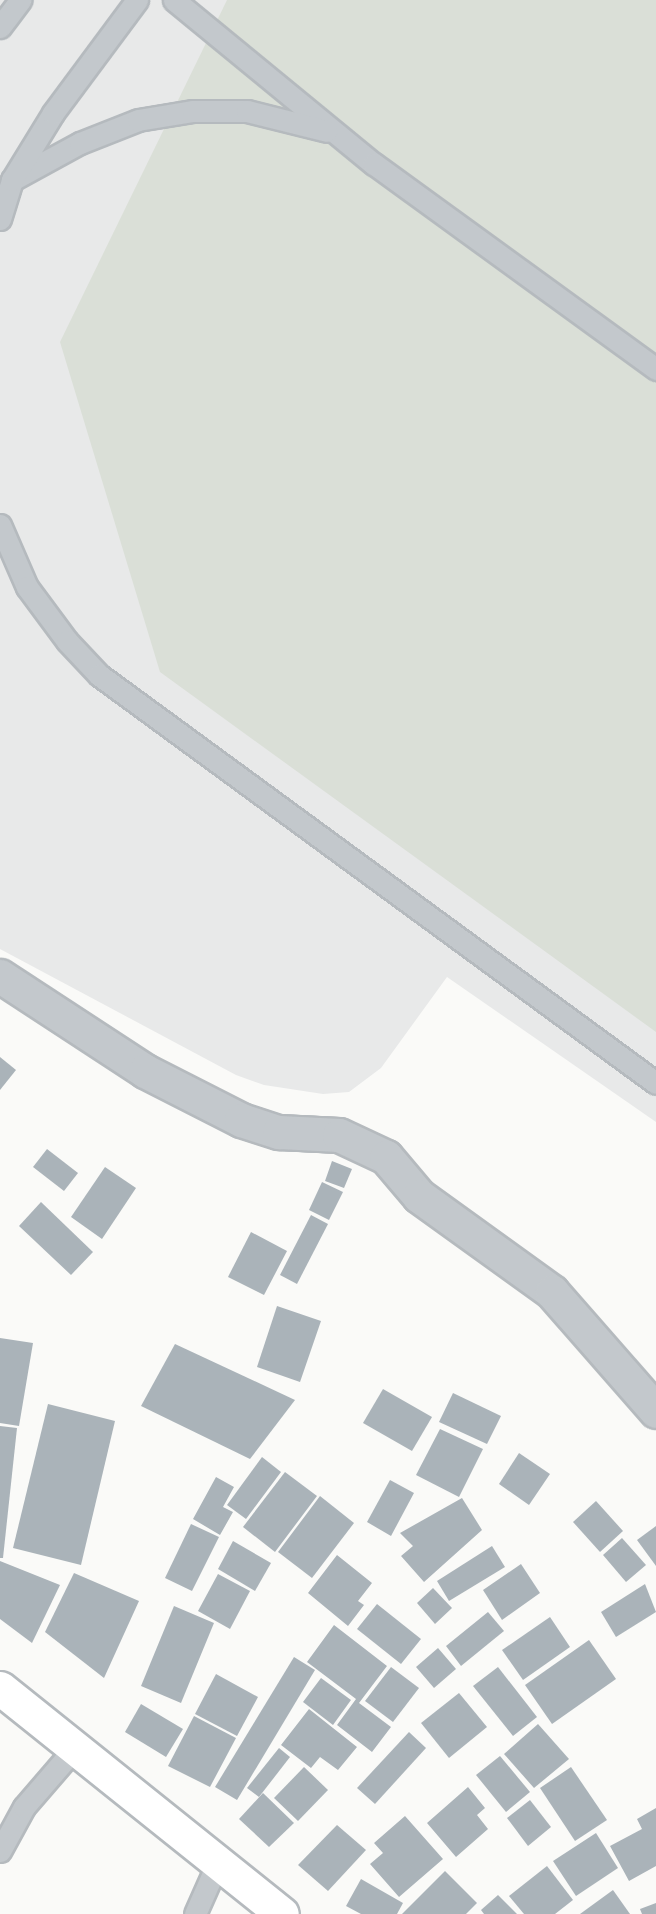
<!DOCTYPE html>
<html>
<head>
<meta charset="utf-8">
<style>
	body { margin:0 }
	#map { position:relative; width:656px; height:1914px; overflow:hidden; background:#fafaf8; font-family:Quicksand,sans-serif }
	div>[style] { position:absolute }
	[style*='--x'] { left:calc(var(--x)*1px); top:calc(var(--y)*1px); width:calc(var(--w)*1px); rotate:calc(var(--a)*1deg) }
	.built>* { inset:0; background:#e8e9e9 }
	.green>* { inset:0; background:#dadfd7 }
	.building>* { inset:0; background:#aab3b9 }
	.roads { filter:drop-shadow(2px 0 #b5babe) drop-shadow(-2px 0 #b5babe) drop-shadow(0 2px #b5babe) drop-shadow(0 -2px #b5babe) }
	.lane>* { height:21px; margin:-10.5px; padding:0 10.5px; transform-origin:10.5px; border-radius:10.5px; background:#c3c8cc }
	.street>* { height:33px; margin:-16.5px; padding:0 16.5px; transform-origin:16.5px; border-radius:16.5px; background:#c3c8cc }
	.primary>* { height:33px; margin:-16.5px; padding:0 16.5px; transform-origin:16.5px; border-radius:16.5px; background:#fff }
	span { translate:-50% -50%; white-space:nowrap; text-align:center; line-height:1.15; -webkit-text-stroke:6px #fff; paint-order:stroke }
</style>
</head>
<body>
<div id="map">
	<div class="built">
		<div style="clip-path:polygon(0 0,656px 0,656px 1122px,447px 977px,381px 1068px,349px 1092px,323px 1094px,264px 1085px,236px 1075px,0 949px)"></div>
	</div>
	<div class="green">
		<div style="clip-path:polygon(227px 0,656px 0,656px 1032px,160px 672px,60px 342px)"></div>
	</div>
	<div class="building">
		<div style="clip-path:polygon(0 1057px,16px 1070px,0 1090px)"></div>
		<div style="clip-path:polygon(47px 1149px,78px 1173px,64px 1191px,33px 1167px)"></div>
		<div style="clip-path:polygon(332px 1161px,352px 1169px,344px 1188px,325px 1181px)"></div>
		<div style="clip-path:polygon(105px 1167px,136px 1188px,102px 1239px,71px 1217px)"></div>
		<div style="clip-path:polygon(322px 1182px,343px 1192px,329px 1220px,309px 1210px)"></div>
		<div style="clip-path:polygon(41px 1202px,93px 1252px,71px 1275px,19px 1226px)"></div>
		<div style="clip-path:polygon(311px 1215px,328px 1224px,297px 1284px,280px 1275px)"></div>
		<div style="clip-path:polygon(251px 1232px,287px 1251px,264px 1295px,228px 1277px)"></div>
		<div style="clip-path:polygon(277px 1306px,321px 1321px,300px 1382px,257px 1367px)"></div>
		<div style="clip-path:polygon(0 1338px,33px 1343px,19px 1426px,0 1423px)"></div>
		<div style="clip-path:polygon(175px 1344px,295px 1400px,250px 1459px,141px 1406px)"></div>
		<div style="clip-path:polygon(383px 1389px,432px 1417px,412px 1451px,363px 1423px)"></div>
		<div style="clip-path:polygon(453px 1393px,501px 1416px,487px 1444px,439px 1422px)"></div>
		<div style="clip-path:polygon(48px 1404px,115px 1421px,81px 1565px,13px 1548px)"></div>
		<div style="clip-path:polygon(0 1426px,17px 1428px,3px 1558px,0 1558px)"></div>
		<div style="clip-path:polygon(440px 1429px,483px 1449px,459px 1497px,416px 1475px)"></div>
		<div style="clip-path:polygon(519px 1453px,550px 1474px,529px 1505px,499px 1484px)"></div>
		<div style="clip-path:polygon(262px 1457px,281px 1472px,246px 1519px,227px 1505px)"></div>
		<div style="clip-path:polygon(285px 1472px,317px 1496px,275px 1552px,243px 1527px)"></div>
		<div style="clip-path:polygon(216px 1477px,234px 1487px,223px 1507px,233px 1512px,220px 1535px,193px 1519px)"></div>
		<div style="clip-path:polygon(390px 1480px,414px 1493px,391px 1536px,367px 1522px)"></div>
		<div style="clip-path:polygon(320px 1496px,354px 1523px,312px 1578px,278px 1552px)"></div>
		<div style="clip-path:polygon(462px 1498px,482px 1530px,424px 1582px,401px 1556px,413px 1546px,400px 1533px)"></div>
		<div style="clip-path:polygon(596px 1501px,623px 1531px,600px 1552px,573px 1522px)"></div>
		<div style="clip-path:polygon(191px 1524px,219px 1537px,192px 1591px,165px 1578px)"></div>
		<div style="clip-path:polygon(656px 1526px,656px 1566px,637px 1540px)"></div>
		<div style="clip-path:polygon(622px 1538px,646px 1565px,626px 1582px,603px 1555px)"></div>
		<div style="clip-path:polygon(233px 1541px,271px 1563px,255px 1591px,218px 1569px)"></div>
		<div style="clip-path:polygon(492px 1546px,505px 1567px,449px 1601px,437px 1581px)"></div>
		<div style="clip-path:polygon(337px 1555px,372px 1583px,358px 1601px,364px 1605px,348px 1626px,308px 1593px)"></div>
		<div style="clip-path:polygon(0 1561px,60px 1585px,32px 1643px,0 1619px)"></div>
		<div style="clip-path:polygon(521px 1564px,540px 1593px,502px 1620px,483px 1590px)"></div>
		<div style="clip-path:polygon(74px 1573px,139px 1601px,104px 1678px,45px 1632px)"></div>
		<div style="clip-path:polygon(218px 1574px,250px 1591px,230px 1629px,198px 1611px)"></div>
		<div style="clip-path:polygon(645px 1584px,656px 1612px,616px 1637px,601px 1612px)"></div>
		<div style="clip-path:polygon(433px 1588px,452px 1608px,435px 1624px,417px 1603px)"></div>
		<div style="clip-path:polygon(377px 1604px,421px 1639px,401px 1664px,357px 1629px)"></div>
		<div style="clip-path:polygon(174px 1606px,214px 1623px,181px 1703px,141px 1686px)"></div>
		<div style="clip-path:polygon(488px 1612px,504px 1631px,461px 1666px,446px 1646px)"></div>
		<div style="clip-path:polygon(550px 1617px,570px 1647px,523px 1680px,502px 1650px)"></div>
		<div style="clip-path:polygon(334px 1625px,387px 1666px,359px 1703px,391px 1727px,372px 1752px,337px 1725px,356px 1699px,307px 1662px)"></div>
		<div style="clip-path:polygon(589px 1640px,616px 1679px,552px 1724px,525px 1685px)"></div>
		<div style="clip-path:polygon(438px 1648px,456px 1669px,434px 1688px,416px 1667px)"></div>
		<div style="clip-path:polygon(294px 1657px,315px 1670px,237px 1800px,215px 1787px)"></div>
		<div style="clip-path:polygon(391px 1667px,419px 1688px,393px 1722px,365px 1701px)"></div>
		<div style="clip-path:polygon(498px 1667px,537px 1717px,513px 1736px,473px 1686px)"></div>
		<div style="clip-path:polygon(216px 1674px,258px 1697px,237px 1736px,195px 1714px)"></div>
		<div style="clip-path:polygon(321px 1678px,351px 1700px,333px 1725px,303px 1702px)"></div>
		<div style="clip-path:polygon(459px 1693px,487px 1727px,449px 1758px,421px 1723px)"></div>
		<div style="clip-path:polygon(141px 1704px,183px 1729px,166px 1757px,125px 1732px)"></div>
		<div style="clip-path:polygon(309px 1709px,357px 1747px,338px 1770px,320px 1757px,311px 1768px,281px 1745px)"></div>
		<div style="clip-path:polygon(194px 1716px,236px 1738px,210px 1787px,168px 1766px)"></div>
		<div style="clip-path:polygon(538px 1724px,569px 1759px,534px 1788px,504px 1754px)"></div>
		<div style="clip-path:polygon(409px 1732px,426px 1748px,375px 1804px,357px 1788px)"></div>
		<div style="clip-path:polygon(279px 1748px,290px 1757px,259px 1797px,247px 1788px)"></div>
		<div style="clip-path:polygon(500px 1756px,530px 1792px,506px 1812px,476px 1775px)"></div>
		<div style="clip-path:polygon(304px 1767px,328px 1790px,298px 1821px,274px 1798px)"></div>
		<div style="clip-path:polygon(571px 1767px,607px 1820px,575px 1841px,540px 1788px)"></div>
		<div style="clip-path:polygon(468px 1787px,485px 1808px,477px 1815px,488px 1829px,456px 1857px,427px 1823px)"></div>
		<div style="clip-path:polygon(263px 1793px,294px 1823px,269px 1847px,239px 1819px)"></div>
		<div style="clip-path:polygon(530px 1800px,551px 1827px,528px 1846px,507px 1818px)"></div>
		<div style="clip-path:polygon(656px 1808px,656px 1866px,629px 1881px,610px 1846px,642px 1829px,637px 1819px)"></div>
		<div style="clip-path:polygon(405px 1816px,443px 1859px,399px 1897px,370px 1864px,383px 1853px,374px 1843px)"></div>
		<div style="clip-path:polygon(337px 1825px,366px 1850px,328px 1891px,298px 1865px)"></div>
		<div style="clip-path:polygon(596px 1833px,618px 1868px,576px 1896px,553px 1861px)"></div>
		<div style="clip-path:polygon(547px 1866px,573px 1900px,555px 1914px,524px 1914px,509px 1896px)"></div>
		<div style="clip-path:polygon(445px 1871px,477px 1903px,466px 1914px,402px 1914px)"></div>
		<div style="clip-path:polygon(361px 1879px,403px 1903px,397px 1914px,361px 1914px,346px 1906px)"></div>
		<div style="clip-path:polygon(613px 1890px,630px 1914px,580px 1914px)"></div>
		<div style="clip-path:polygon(498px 1895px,517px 1914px,484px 1914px,481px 1910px)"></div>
		<div style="clip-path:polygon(656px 1903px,656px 1914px,642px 1914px,640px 1909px)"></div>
	</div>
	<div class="roads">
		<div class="lane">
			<div style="--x:174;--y:0;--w:259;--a:39.4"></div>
			<div style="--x:374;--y:164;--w:349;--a:36"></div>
			<div style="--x:0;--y:27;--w:34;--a:-53"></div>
			<div style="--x:12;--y:180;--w:77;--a:-28.6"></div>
			<div style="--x:80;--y:143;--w:62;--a:-21.6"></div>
			<div style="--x:138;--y:120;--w:56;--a:-9.3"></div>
			<div style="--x:193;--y:111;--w:54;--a:0"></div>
			<div style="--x:247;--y:111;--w:82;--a:14"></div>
			<div style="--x:0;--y:219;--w:41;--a:-72.9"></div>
			<div style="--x:12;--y:180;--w:79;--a:-58.5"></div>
			<div style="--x:53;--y:113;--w:141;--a:-53.4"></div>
			<div style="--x:0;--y:525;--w:68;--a:66.5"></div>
			<div style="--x:27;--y:587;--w:67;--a:53.5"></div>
			<div style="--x:67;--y:641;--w:47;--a:46.7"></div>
			<div style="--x:99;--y:675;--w:690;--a:36.22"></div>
			<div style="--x:0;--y:1851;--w:50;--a:-61.4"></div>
			<div style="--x:24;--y:1807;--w:78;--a:-49.2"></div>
			<div style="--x:195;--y:1914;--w:57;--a:-66.1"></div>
		</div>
		<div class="street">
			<div style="--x:0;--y:976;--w:173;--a:33.2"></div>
			<div style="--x:145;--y:1071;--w:108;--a:27"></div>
			<div style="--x:241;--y:1120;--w:40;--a:18"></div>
			<div style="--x:279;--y:1132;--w:60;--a:2.9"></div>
			<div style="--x:339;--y:1135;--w:52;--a:25.1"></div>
			<div style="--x:386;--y:1157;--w:51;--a:49.8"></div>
			<div style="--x:419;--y:1196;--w:164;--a:35.8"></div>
			<div style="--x:552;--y:1292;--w:158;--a:48.8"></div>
		</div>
		<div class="primary">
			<div style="--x:0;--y:1688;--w:361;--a:38.7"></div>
		</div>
	</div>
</div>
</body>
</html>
